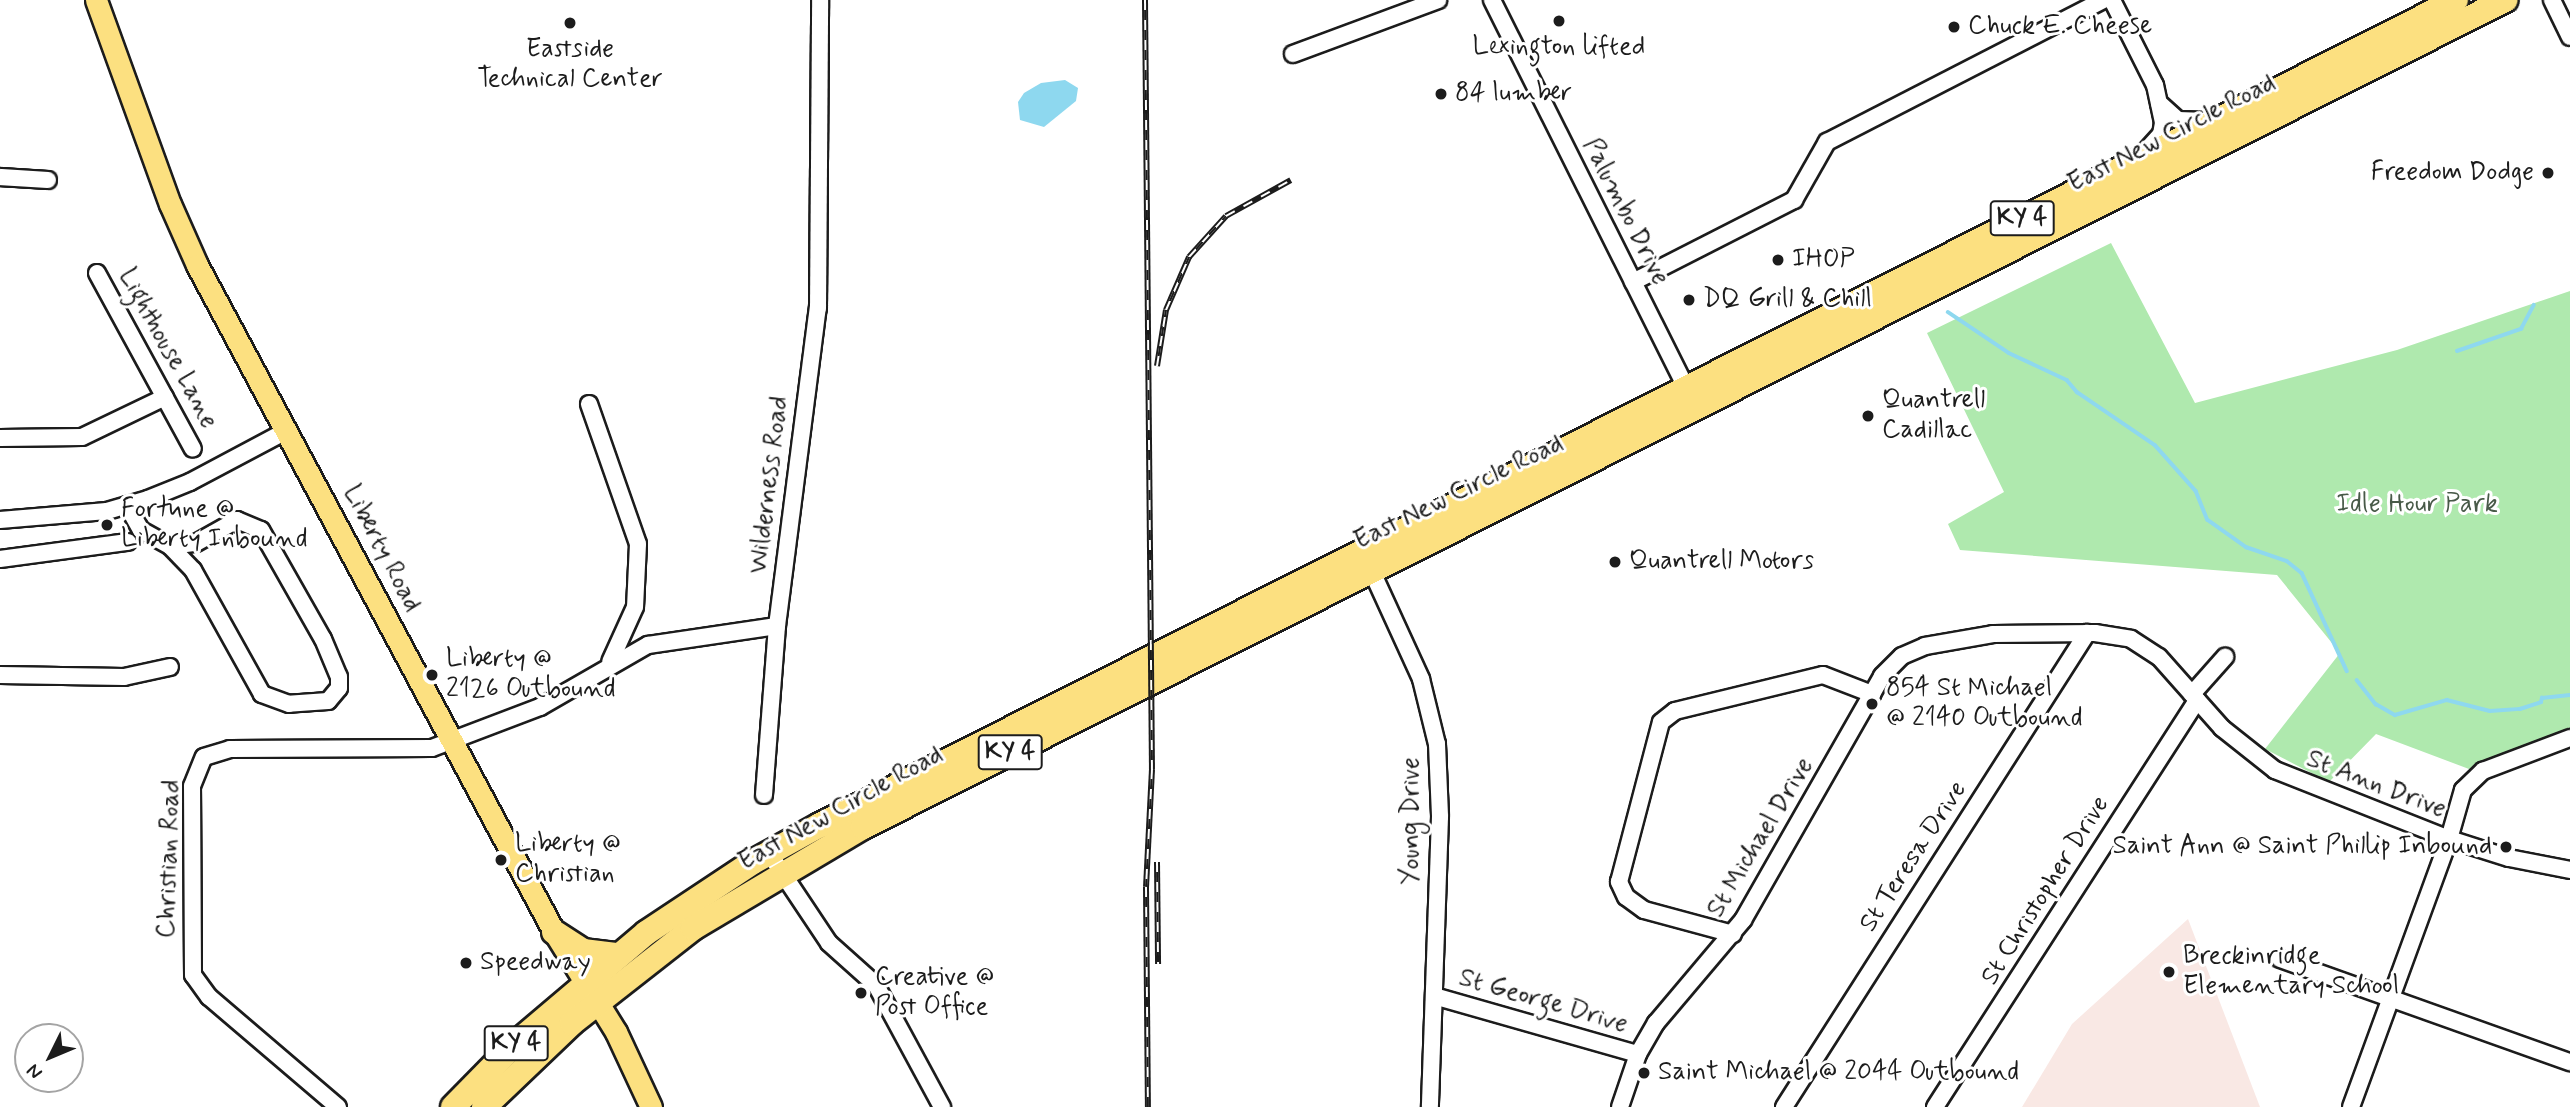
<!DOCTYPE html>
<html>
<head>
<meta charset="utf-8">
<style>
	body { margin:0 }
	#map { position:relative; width:2570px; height:1107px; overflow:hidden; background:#fff; font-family:Mynerve,sans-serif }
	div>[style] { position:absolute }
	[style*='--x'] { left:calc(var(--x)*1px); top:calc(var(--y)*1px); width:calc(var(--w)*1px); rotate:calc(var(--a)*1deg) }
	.built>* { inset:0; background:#f9e8e4 }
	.green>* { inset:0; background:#afe9ae }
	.water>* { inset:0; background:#8ed8ef }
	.stream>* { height:3.5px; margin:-1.75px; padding:0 1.75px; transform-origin:1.75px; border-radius:1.75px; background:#8ed8ef }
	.roads { filter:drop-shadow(2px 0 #1c1c1c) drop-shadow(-2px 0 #1c1c1c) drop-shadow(0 2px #1c1c1c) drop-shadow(0 -2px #1c1c1c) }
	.minor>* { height:16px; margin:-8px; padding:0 8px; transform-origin:8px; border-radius:8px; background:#fff }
	.major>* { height:21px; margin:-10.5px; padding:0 10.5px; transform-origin:10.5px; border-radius:10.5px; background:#fce080 }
	.highway>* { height:24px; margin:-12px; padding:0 12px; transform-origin:12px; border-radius:12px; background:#fce080 }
	.rail>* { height:6px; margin-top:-3px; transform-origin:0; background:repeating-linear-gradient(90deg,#fff 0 10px,#1c1c1c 0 20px); box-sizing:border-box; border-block:2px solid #1c1c1c }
	.dots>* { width:19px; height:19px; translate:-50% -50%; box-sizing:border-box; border:4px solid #fff; border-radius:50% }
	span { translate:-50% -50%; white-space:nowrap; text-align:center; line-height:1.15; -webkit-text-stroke:6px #fff; paint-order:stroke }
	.shield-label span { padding:2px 5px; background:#fff; border:2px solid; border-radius:5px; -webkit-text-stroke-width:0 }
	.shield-label { font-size:24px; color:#1c1c1c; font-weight:700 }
	.poi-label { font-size:26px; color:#1c1c1c }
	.left { translate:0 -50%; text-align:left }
	.right { translate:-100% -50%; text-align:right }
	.street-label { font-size:26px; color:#1c1c1c }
	.park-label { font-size:26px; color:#485a48 }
	.north { position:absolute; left:14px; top:1023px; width:70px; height:70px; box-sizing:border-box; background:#fff; border:2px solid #a4a4a4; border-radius:50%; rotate:227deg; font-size:19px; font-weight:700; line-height:28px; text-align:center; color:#1c1c1c }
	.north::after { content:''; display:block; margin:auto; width:24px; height:32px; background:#1c1c1c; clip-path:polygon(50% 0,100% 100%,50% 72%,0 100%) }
</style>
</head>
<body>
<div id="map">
	<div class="built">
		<div style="clip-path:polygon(2188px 919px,2260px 1107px,2022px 1107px,2072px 1024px)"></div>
	</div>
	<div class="green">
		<div style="clip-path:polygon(2111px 243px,2195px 403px,2397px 350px,2570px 291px,2570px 732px,2469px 769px,2376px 734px,2329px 782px,2265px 749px,2340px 653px,2277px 575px,1960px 550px,1948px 524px,2004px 492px,1927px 333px)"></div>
	</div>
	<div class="water">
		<div style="clip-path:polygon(1065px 80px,1078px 88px,1076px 101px,1044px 127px,1020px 120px,1018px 102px,1024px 93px,1041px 83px)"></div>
	</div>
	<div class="stream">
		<div style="--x:1948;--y:312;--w:73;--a:33.9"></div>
		<div style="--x:2009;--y:353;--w:64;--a:25"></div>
		<div style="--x:2067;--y:380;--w:16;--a:50"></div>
		<div style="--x:2077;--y:392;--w:94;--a:34.2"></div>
		<div style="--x:2155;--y:445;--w:62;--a:48.3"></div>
		<div style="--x:2196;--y:491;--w:31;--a:68"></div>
		<div style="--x:2208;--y:520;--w:47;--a:35.4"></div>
		<div style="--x:2246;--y:547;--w:43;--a:18.9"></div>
		<div style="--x:2287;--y:561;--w:19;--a:39"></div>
		<div style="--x:2302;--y:573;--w:108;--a:65.3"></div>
		<div style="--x:2457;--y:351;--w:68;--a:-19"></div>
		<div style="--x:2521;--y:329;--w:27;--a:-62"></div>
		<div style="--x:2357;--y:680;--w:31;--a:52"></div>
		<div style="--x:2376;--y:704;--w:22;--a:30"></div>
		<div style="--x:2395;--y:715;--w:54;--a:-16.1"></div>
		<div style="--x:2447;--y:700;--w:44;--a:14.3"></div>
		<div style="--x:2490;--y:711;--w:30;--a:-4"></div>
		<div style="--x:2520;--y:709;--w:22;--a:-18"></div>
		<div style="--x:2541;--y:702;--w:4;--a:-76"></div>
		<div style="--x:2542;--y:698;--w:28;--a:-6"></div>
	</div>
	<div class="roads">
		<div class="minor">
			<div style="--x:1492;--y:0;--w:443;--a:63.4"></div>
			<div style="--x:2112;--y:0;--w:95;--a:63.2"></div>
			<div style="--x:2155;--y:85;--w:39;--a:78"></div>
			<div style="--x:2163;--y:123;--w:11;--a:100"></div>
			<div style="--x:2161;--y:134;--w:24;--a:132"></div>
			<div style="--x:2552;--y:0;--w:41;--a:64.1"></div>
			<div style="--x:1293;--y:54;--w:155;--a:-20.4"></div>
			<div style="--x:2159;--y:103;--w:25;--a:42"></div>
			<div style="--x:2178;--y:120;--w:29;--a:2"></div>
			<div style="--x:0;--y:177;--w:48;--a:3.6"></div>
			<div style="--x:97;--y:273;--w:200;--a:61.4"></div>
			<div style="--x:1633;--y:282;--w:181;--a:-27"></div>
			<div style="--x:1794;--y:200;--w:67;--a:-60.4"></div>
			<div style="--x:1827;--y:142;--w:310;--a:-27.2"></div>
			<div style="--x:589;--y:404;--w:148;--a:70.7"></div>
			<div style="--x:638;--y:544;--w:63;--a:92.7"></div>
			<div style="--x:635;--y:607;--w:60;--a:114.4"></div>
			<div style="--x:0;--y:438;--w:82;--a:-0.7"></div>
			<div style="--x:82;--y:437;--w:92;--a:-25.7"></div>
			<div style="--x:127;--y:505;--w:29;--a:61"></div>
			<div style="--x:141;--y:530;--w:33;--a:29"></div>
			<div style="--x:0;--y:520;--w:107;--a:-4.8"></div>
			<div style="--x:107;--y:511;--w:43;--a:-16.3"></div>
			<div style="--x:148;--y:499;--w:45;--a:-22"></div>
			<div style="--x:190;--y:482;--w:109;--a:-28"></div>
			<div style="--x:237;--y:520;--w:26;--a:23"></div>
			<div style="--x:261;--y:530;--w:125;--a:60.4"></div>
			<div style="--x:323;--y:639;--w:41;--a:67.2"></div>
			<div style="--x:339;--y:677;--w:11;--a:90"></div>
			<div style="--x:339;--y:688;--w:17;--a:130"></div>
			<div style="--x:328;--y:701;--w:39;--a:176"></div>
			<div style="--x:289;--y:704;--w:29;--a:-160"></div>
			<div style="--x:262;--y:694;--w:142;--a:-119.1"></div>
			<div style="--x:193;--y:570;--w:33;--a:-134"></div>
			<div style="--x:170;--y:546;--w:26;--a:-7"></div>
			<div style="--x:196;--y:543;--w:47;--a:-29.3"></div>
			<div style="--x:0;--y:559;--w:129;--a:-7.6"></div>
			<div style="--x:1368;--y:563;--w:128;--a:65.4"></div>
			<div style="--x:1421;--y:679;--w:67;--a:76.2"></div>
			<div style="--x:1437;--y:744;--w:73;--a:87.6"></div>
			<div style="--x:1440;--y:817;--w:290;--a:92"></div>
			<div style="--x:0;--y:675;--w:124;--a:0.9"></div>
			<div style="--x:124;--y:677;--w:47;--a:-12.3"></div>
			<div style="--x:2192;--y:694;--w:50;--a:-48.3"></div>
			<div style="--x:764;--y:795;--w:169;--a:-85.6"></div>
			<div style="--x:777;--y:626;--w:321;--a:-82.7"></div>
			<div style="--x:818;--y:308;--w:308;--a:-89.6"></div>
			<div style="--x:769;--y:853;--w:108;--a:56.3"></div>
			<div style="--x:829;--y:943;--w:63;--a:41.8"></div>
			<div style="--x:876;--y:985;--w:139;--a:61.6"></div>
			<div style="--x:1733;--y:934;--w:92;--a:-164.9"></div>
			<div style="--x:1644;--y:910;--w:22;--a:-144"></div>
			<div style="--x:1626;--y:897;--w:17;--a:-115"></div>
			<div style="--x:1619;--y:882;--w:165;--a:-75.3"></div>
			<div style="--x:1661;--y:722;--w:18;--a:-38"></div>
			<div style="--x:1675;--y:711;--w:152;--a:-13.7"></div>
			<div style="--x:1823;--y:675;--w:53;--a:21.2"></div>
			<div style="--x:2280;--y:959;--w:308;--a:19.6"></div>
			<div style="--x:1434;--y:996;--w:212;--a:15.9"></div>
			<div style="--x:338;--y:1107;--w:170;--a:-139.5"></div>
			<div style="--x:209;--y:997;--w:27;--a:-126"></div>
			<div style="--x:193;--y:975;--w:189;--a:-90.3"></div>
			<div style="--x:192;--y:786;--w:31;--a:-68"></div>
			<div style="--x:204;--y:757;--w:27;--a:-17"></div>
			<div style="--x:230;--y:749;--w:202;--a:-0.3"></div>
			<div style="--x:432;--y:748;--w:116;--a:-20.8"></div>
			<div style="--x:540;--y:707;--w:125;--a:-29.9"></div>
			<div style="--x:648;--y:645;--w:130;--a:-8.4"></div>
			<div style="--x:1620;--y:1107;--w:56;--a:-71.2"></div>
			<div style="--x:1638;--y:1054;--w:36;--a:-60"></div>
			<div style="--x:1656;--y:1023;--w:135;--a:-49.8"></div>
			<div style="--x:1743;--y:920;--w:281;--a:-60.3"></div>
			<div style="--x:1882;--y:676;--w:28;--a:-45"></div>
			<div style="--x:1902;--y:656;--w:25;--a:-23"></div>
			<div style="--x:1925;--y:646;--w:69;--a:-10"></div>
			<div style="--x:1993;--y:634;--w:102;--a:-0.6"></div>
			<div style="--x:2095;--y:633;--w:36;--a:9"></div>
			<div style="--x:2131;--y:639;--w:33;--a:33"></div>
			<div style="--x:2159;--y:657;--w:95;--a:48.4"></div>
			<div style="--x:2222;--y:728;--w:68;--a:38.4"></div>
			<div style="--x:2275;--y:770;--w:187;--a:21.6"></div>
			<div style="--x:2449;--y:839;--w:63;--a:17.6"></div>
			<div style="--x:2509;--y:858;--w:62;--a:11.1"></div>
			<div style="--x:1784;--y:1107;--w:563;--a:-57.41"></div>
			<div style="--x:1935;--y:1107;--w:484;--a:-57.2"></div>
			<div style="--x:2351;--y:1107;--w:285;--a:-69.9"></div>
			<div style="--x:2449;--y:839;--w:51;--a:-74.1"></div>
			<div style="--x:2463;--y:790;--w:28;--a:-44"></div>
			<div style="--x:2483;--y:771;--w:93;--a:-20.8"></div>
		</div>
		<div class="major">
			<div style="--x:96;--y:0;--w:217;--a:70.1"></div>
			<div style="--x:170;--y:204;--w:67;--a:66.1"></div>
			<div style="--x:197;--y:265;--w:757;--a:61.84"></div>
			<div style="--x:554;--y:932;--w:118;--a:58.2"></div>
			<div style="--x:616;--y:1032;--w:83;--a:65"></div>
		</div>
		<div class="highway">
			<div style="--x:554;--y:932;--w:35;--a:33"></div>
			<div style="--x:583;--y:951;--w:35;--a:7"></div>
			<div style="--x:453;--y:1107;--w:87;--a:-45.5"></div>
			<div style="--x:514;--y:1045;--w:173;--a:-40.3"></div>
			<div style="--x:646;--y:933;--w:128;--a:-33.6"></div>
			<div style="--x:753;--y:862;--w:77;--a:-28.9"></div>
			<div style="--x:820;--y:825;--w:1832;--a:-26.76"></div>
			<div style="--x:484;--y:1107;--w:122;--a:-43.7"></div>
			<div style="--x:572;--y:1023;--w:154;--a:-38.1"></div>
			<div style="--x:693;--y:928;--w:198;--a:-30.7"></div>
			<div style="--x:863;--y:827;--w:1839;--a:-26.73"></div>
		</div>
	</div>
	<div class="rail">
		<div style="--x:1145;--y:0;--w:769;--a:89.48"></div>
		<div style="--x:1152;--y:769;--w:118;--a:92.9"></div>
		<div style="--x:1146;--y:887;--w:220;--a:89.5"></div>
		<div style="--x:1157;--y:366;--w:57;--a:-80.9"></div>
		<div style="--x:1166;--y:310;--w:58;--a:-66.5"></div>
		<div style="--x:1189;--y:257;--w:55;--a:-47.9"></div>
		<div style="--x:1226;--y:216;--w:74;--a:-29"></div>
		<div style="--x:1157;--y:862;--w:102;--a:89.4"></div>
	</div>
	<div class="dots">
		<div style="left:1559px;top:21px;background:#1c1c1c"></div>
		<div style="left:570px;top:23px;background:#1c1c1c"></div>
		<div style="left:1954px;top:27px;background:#1c1c1c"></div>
		<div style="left:1441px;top:94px;background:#1c1c1c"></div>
		<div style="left:2548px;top:173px;background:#1c1c1c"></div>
		<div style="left:1778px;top:260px;background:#1c1c1c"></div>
		<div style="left:1689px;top:300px;background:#1c1c1c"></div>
		<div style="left:1868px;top:416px;background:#1c1c1c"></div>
		<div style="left:107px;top:525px;background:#1c1c1c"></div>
		<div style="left:1615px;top:562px;background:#1c1c1c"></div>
		<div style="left:432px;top:675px;background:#1c1c1c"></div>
		<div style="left:1872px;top:704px;background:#1c1c1c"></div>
		<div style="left:2506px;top:847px;background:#1c1c1c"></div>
		<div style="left:501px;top:860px;background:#1c1c1c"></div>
		<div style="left:466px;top:963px;background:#1c1c1c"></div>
		<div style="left:2169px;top:972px;background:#1c1c1c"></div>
		<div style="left:861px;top:993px;background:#1c1c1c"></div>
		<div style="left:1644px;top:1073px;background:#1c1c1c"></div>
	</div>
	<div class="shield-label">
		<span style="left:2022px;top:218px">KY 4</span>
		<span style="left:1010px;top:752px">KY 4</span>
		<span style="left:516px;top:1043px">KY 4</span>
	</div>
	<div class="poi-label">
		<span class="left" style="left:1968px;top:27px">Chuck E. Cheese</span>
		<span style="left:1559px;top:48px">Lexington lifted</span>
		<span style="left:570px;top:65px">Eastside<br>Technical Center</span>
		<span class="left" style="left:1455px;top:94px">84 lumber</span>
		<span class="right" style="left:2534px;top:173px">Freedom Dodge</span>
		<span class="left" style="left:1792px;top:260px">IHOP</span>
		<span class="left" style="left:1703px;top:300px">DQ Grill &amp; Chill</span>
		<span class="left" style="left:1882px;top:416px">Quantrell<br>Cadillac</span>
		<span class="left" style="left:121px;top:525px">Fortune @<br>Liberty Inbound</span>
		<span class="left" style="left:1629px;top:562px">Quantrell Motors</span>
		<span class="left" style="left:446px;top:675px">Liberty @<br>2126 Outbound</span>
		<span class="left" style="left:1886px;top:704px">854 St Michael<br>@ 2140 Outbound</span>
		<span class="left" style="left:515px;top:860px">Liberty @<br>Christian</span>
		<span class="right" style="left:2492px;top:847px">Saint Ann @ Saint Phillip Inbound</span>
		<span class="left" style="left:2183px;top:972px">Breckinridge<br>Elementary School</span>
		<span class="left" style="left:480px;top:963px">Speedway</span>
		<span class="left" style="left:875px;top:993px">Creative @<br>Post Office</span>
		<span class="left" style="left:1658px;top:1073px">Saint Michael @ 2044 Outbound</span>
	</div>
	<div class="street-label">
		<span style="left:2172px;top:134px;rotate:-27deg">East New Circle Road</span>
		<span style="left:1625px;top:212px;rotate:63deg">Palumbo Drive</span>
		<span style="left:167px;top:349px;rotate:61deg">Lighthouse Lane</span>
		<span style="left:770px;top:485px;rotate:-83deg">Wilderness Road</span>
		<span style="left:1459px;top:493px;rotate:-26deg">East New Circle Road</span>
		<span style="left:381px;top:549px;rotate:62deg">Liberty Road</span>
		<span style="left:2376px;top:785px;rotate:21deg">St Ann Drive</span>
		<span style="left:841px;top:809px;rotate:-29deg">East New Circle Road</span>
		<span style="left:1412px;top:821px;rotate:-90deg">Young Drive</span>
		<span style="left:1761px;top:838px;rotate:-59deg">St Michael Drive</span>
		<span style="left:1914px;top:857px;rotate:-57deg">St Teresa Drive</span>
		<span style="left:170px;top:859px;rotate:-88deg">Christian Road</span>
		<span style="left:2046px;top:891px;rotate:-58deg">St Christopher Drive</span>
		<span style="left:1543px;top:1002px;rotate:16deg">St George Drive</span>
	</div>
	<div class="park-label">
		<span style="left:2417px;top:505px">Idle Hour Park</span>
	</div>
	<div class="north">N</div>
</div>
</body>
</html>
